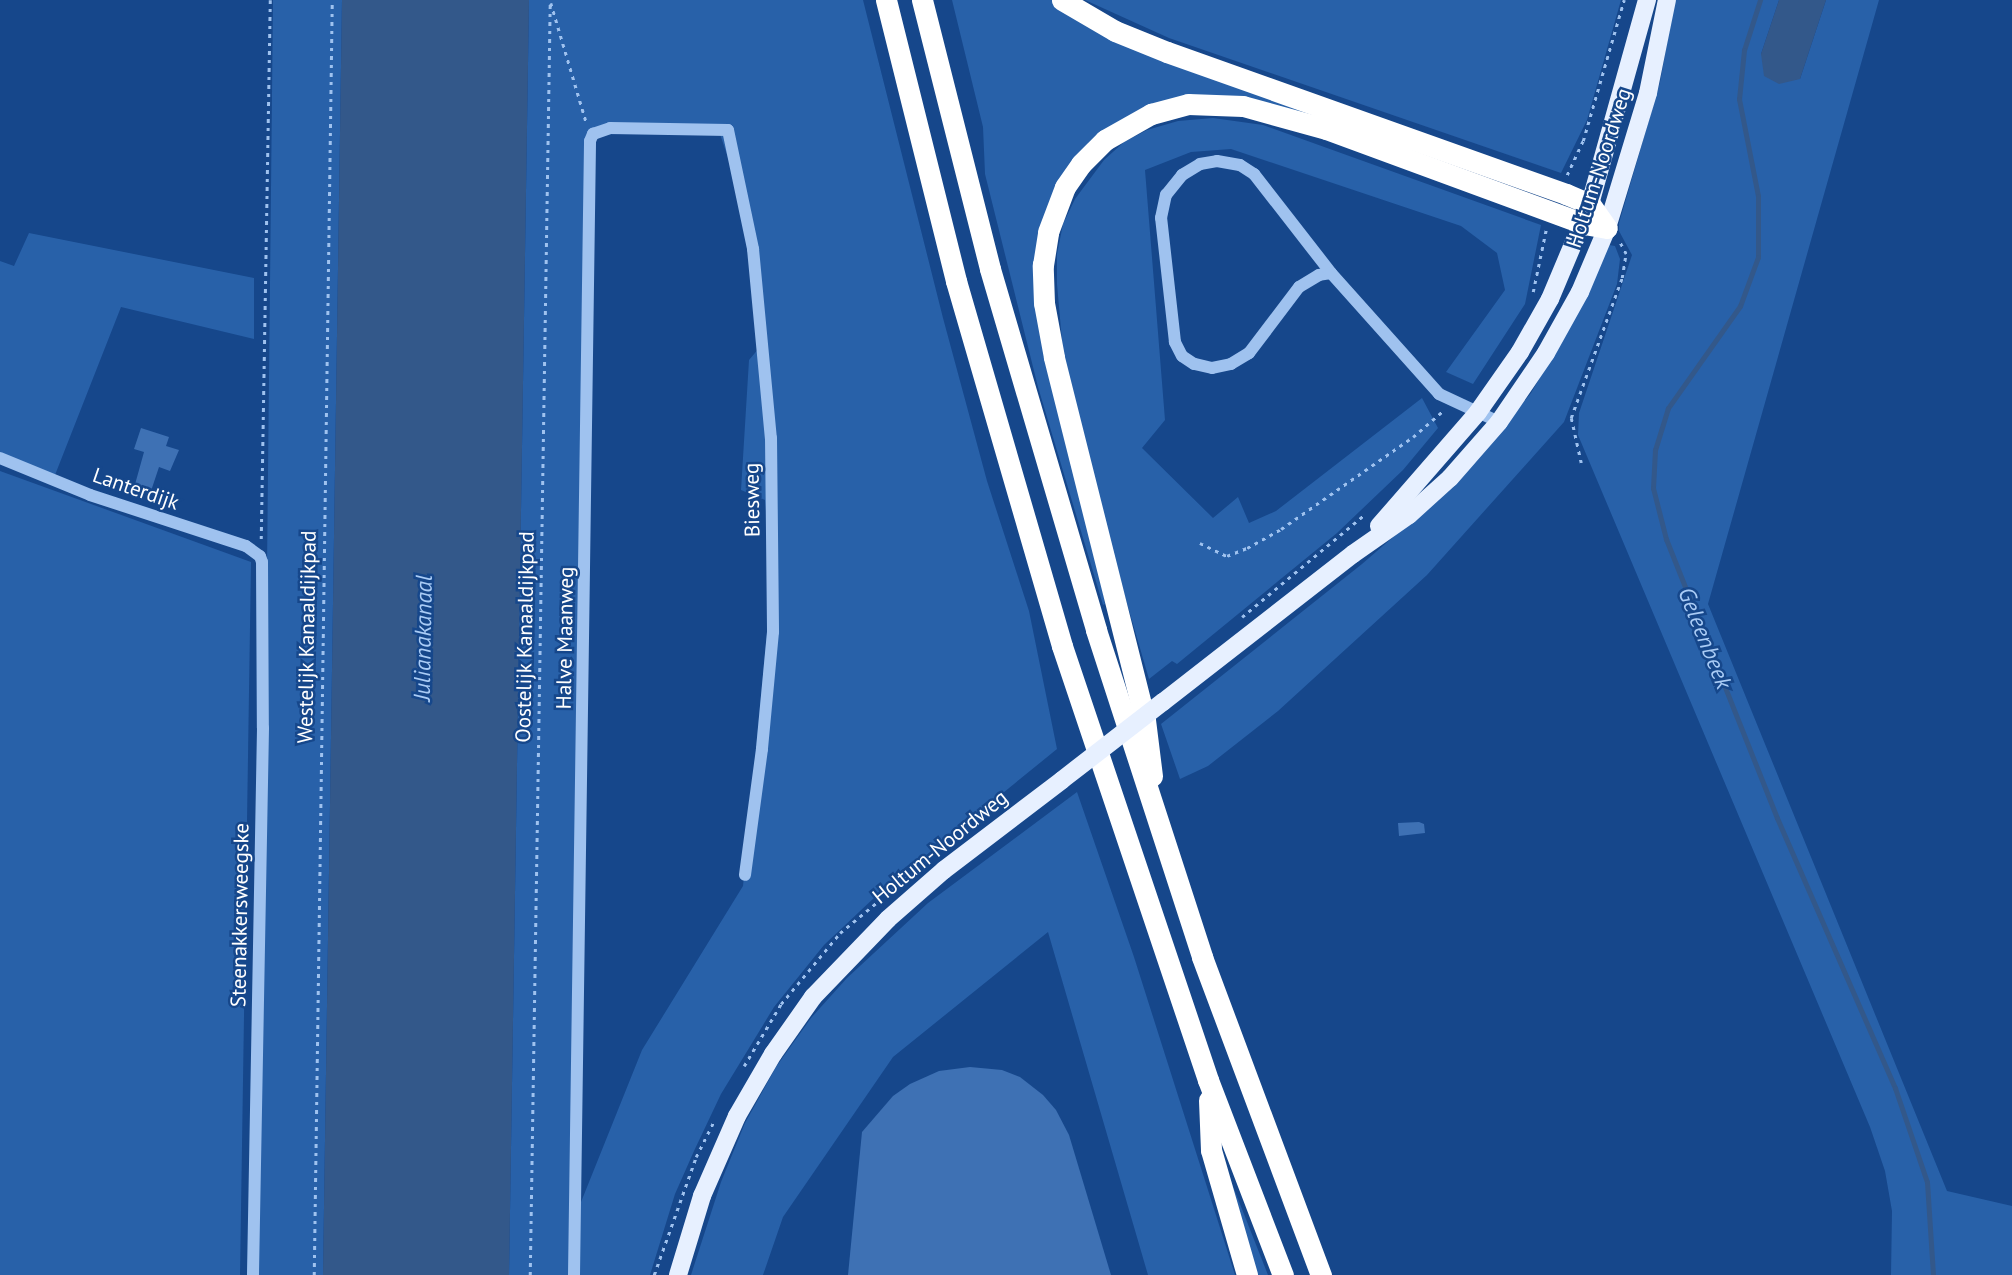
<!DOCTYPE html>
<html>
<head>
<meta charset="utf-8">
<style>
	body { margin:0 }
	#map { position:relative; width:2012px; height:1275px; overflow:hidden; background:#16478b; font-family:"PT Sans",sans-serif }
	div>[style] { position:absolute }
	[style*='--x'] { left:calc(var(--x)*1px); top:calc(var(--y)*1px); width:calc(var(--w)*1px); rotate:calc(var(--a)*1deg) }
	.green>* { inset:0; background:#2861a9 }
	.water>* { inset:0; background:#33588a }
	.stream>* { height:5px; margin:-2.5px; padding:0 2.5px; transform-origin:2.5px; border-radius:2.5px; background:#33588a }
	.building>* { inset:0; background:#3e71b4 }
	.path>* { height:2.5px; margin-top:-1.25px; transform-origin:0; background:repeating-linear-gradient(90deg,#9fc2ef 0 3.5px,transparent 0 8.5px) }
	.minor>* { height:12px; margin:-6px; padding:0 6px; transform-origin:6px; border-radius:6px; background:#9fc2ef }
	.major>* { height:18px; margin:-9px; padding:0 9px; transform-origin:9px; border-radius:9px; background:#e7f0ff }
	.highway>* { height:21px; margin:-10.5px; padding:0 10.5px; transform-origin:10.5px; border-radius:10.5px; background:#fff }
	.major-bridge>* { height:18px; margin:-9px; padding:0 9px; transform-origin:9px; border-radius:9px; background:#e7f0ff }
	span { translate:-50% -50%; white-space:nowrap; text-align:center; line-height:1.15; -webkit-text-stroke:5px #16478b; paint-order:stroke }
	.street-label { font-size:21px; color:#fff }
	.water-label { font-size:23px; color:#aaccf6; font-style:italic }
</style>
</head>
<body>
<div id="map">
	<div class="green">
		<div style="clip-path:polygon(273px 0,342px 0,323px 1275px,254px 1275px,267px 568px)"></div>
		<div style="clip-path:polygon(evenodd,529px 0,863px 0,943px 318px,987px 481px,1029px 611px,1057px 749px,875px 897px,824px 945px,774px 1007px,721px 1094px,694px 1151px,675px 1194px,650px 1275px,509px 1275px,529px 0,719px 131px,735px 179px,755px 294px,760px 347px,749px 360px,741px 490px,765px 500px,772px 580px,743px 886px,642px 1050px,575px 1217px,588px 135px,719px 131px)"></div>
		<div style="clip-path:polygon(952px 0,1053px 0,1389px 140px,1243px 101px,1129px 117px,1042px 228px,1105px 604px,1103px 605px,1038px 387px,985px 174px,983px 127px)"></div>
		<div style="clip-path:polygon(1085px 0,1621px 0,1587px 120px,1561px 173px,1169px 38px)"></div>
		<div style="clip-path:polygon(1675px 0,1779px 0,1761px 54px,1800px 79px,1826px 0,1879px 0,1708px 604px,1947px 1191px,2012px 1206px,2012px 1275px,1891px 1275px,1892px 1211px,1885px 1171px,1870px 1127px,1578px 435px,1579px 413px,1632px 255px,1619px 231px,1619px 223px,1660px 82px)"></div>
		<div style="clip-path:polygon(1213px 118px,1263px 125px,1541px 225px,1525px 304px,1473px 384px,1446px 372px,1505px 290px,1497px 253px,1461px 226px,1231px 149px,1191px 152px,1145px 170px,1165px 420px,1142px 448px,1213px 518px,1238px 497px,1249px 523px,1276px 511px,1422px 398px,1438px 428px,1403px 470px,1337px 533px,1177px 664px,1172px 661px,1149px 679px,1067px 398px,1057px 284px,1057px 254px,1063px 224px,1075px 199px,1104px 160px,1124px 142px,1147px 130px,1178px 121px)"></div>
		<div style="clip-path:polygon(29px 233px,254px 278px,254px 339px,121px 307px,55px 475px,0 454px,0 261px,14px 266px)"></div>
		<div style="clip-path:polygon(1609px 245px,1615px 246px,1620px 259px,1617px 284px,1564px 422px,1427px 575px,1278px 711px,1208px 766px,1180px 779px,1161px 724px,1362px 564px,1459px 480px,1531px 393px,1573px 321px)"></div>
		<div style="clip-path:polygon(0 471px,251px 562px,240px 1275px,0 1275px)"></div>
		<div style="clip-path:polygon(1077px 792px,1134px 957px,1235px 1275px,1148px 1275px,1048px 932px,893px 1057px,783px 1217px,763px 1275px,691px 1275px,721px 1182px,745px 1123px,776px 1067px,811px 1018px,847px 978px,928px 903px)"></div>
		<div style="clip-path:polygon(1223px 1161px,1268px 1275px,1257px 1275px)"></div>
	</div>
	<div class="water">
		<div style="clip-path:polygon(342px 0,529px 0,509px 1275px,323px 1275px)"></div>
		<div style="clip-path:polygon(1779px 0,1826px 0,1800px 79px,1779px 84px,1764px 76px,1761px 54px)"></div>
	</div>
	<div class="stream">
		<div style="--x:1760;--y:0;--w:52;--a:107.7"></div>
		<div style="--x:1744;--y:50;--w:49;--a:95.8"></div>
		<div style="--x:1739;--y:99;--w:99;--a:78.9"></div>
		<div style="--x:1758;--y:196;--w:61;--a:90"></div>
		<div style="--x:1758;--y:257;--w:52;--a:110.2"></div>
		<div style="--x:1740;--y:306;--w:125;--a:125.2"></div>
		<div style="--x:1668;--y:408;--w:44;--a:107.2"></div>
		<div style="--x:1655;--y:450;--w:38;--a:93"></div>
		<div style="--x:1653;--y:488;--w:53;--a:75.7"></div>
		<div style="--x:1666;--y:539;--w:300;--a:68.3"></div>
		<div style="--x:1777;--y:818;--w:295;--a:66.4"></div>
		<div style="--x:1895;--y:1088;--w:99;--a:71.2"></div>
		<div style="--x:1927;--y:1182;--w:93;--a:86.3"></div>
	</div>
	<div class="building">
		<div style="clip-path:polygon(141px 428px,169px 437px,166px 446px,179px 450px,170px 471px,159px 467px,150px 494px,134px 488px,144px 452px,134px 449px)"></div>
		<div style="clip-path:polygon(1419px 822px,1424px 824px,1425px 833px,1399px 836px,1398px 823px)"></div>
		<div style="clip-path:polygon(970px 1067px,1002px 1070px,1020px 1077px,1043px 1095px,1056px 1110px,1069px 1135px,1111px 1275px,848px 1275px,862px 1132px,893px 1096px,910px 1084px,939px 1071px)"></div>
	</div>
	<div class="path">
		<div style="--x:551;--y:3;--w:123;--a:73.5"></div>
		<div style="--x:1567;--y:175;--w:38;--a:-65"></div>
		<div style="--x:1583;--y:141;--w:147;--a:-73.8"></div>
		<div style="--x:1533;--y:292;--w:63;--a:-78.2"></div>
		<div style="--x:1581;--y:463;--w:46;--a:-102.5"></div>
		<div style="--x:1571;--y:418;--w:149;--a:-70"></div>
		<div style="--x:1622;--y:278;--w:24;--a:-81"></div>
		<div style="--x:1626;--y:254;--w:15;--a:-118"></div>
		<div style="--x:261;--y:539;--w:539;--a:-89.04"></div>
		<div style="--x:1200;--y:543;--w:30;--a:26"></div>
		<div style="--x:1227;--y:556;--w:22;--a:-22"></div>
		<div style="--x:1247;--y:548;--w:39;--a:-29"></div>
		<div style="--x:1281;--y:529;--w:161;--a:-34.9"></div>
		<div style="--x:1413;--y:437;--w:40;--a:-41"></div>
		<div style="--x:1242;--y:617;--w:158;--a:-39.9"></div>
		<div style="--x:744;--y:1066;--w:72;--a:-59.2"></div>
		<div style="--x:781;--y:1004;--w:92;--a:-50.3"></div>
		<div style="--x:840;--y:933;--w:116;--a:-39.7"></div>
		<div style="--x:314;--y:1275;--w:1275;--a:-89.19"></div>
		<div style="--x:530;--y:1275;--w:1275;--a:-89.1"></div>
		<div style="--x:654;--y:1275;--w:125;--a:-70.4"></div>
		<div style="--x:696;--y:1157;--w:40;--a:-63.4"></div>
	</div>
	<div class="minor">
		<div style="--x:1331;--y:273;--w:12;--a:171"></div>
		<div style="--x:1319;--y:275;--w:23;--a:149"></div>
		<div style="--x:1299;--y:287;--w:83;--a:127.1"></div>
		<div style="--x:1249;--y:353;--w:21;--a:149"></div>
		<div style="--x:1231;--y:364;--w:19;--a:168"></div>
		<div style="--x:1212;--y:368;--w:18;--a:-167"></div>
		<div style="--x:1194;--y:364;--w:14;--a:-146"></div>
		<div style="--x:1182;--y:356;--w:16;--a:-117"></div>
		<div style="--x:1175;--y:342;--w:125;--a:-96.4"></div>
		<div style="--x:1161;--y:218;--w:24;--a:-78"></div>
		<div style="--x:1166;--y:195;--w:26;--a:-51"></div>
		<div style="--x:1182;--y:175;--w:21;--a:-31"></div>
		<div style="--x:1200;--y:164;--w:17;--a:-10"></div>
		<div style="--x:1217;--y:161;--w:23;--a:10"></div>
		<div style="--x:1240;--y:165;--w:17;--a:33"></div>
		<div style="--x:1254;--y:174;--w:125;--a:52.1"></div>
		<div style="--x:1331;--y:273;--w:162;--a:48.2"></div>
		<div style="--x:1439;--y:394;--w:66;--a:25"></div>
		<div style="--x:0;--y:458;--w:97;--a:22.3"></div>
		<div style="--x:90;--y:495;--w:164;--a:18.1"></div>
		<div style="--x:246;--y:546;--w:17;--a:36"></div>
		<div style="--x:260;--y:556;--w:6;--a:72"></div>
		<div style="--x:262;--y:562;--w:166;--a:89.7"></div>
		<div style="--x:263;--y:728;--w:547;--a:91.05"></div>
		<div style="--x:574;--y:1275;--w:1134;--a:-89.19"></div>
		<div style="--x:590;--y:141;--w:8;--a:-67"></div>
		<div style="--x:593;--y:134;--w:18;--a:-19"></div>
		<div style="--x:610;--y:128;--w:118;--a:1"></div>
		<div style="--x:728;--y:130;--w:122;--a:78.1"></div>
		<div style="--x:753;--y:249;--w:190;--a:84.6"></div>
		<div style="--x:771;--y:438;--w:194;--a:89.4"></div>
		<div style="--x:773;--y:632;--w:118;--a:95.4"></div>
		<div style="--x:762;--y:749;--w:127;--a:97.7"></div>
	</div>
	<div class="major">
		<div style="--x:1379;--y:526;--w:151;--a:-49"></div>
		<div style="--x:1478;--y:412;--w:73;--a:-55"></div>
		<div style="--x:1520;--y:352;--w:61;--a:-60.5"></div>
		<div style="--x:1550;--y:299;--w:103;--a:-67.2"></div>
		<div style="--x:1590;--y:204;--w:212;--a:-74.4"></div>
		<div style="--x:1163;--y:702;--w:241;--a:-37.9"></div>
		<div style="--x:1353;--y:554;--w:68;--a:-34.9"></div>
		<div style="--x:1409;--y:515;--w:55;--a:-42.1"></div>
		<div style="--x:1450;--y:478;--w:74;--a:-48.8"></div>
		<div style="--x:1499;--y:422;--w:83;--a:-55.7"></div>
		<div style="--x:1546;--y:353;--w:70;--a:-60.9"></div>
		<div style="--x:1580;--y:292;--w:69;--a:-67.1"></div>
		<div style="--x:1607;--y:228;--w:141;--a:-73.1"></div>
		<div style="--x:1648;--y:93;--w:95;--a:-78.5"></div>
		<div style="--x:678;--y:1275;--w:83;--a:-73.1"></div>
		<div style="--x:702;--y:1196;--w:87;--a:-66.4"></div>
		<div style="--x:737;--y:1116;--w:72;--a:-59.9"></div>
		<div style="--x:773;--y:1054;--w:70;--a:-54.9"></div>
		<div style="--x:813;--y:997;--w:108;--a:-46.1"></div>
		<div style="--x:888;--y:919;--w:74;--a:-41.2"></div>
		<div style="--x:944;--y:870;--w:148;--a:-37.3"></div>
	</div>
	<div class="highway">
		<div style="--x:886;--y:0;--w:290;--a:76"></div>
		<div style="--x:956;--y:281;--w:380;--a:73.8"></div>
		<div style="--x:1062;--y:646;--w:458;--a:71.4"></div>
		<div style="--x:1208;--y:1080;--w:209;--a:69"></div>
		<div style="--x:922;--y:0;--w:277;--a:75.8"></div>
		<div style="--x:990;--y:269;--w:376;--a:73.6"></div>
		<div style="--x:1096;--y:630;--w:344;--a:72"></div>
		<div style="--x:1202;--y:957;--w:340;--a:69.5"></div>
		<div style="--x:1062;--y:0;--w:61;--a:30.3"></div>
		<div style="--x:1115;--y:31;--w:56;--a:22"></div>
		<div style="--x:1167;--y:52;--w:424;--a:19.6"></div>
		<div style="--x:1566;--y:194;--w:26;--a:23"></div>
		<div style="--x:1590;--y:204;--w:29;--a:55"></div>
		<div style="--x:1152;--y:776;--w:56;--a:-97.1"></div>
		<div style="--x:1145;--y:720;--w:374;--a:-104.1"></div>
		<div style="--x:1054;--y:357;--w:55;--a:-100.5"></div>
		<div style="--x:1044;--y:303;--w:38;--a:-92"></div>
		<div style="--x:1043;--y:265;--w:33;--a:-81"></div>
		<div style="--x:1048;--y:232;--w:48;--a:-69.3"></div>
		<div style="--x:1065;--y:187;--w:28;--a:-55"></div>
		<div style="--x:1081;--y:164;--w:34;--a:-45"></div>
		<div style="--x:1105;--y:140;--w:53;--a:-29.5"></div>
		<div style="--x:1151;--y:114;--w:38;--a:-15"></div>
		<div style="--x:1188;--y:104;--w:55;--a:2.1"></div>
		<div style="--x:1243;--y:106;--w:86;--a:15.5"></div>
		<div style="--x:1326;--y:129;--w:275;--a:20.2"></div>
		<div style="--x:1584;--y:224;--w:23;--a:10"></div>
		<div style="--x:1209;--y:1100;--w:50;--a:87.7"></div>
		<div style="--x:1211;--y:1150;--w:130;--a:73.9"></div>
	</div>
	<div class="major-bridge">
		<div style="--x:1062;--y:780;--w:128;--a:-37.7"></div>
	</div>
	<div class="street-label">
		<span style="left:1599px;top:168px;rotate:-72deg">Holtum-Noordweg</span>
		<span style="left:136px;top:489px;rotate:19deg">Lanterdijk</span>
		<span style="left:752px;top:500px;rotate:-91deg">Biesweg</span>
		<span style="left:307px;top:637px;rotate:-89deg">Westelijk Kanaaldijkpad</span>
		<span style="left:525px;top:637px;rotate:-89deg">Oostelijk Kanaaldijkpad</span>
		<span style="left:565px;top:638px;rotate:-89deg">Halve Maanweg</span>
		<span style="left:940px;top:847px;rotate:-39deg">Holtum-Noordweg</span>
		<span style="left:240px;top:915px;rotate:-89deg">Steenakkersweegske</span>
	</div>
	<div class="water-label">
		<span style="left:423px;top:638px;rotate:-89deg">Julianakanaal</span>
		<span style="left:1705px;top:638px;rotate:68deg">Geleenbeek</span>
	</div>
</div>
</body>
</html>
